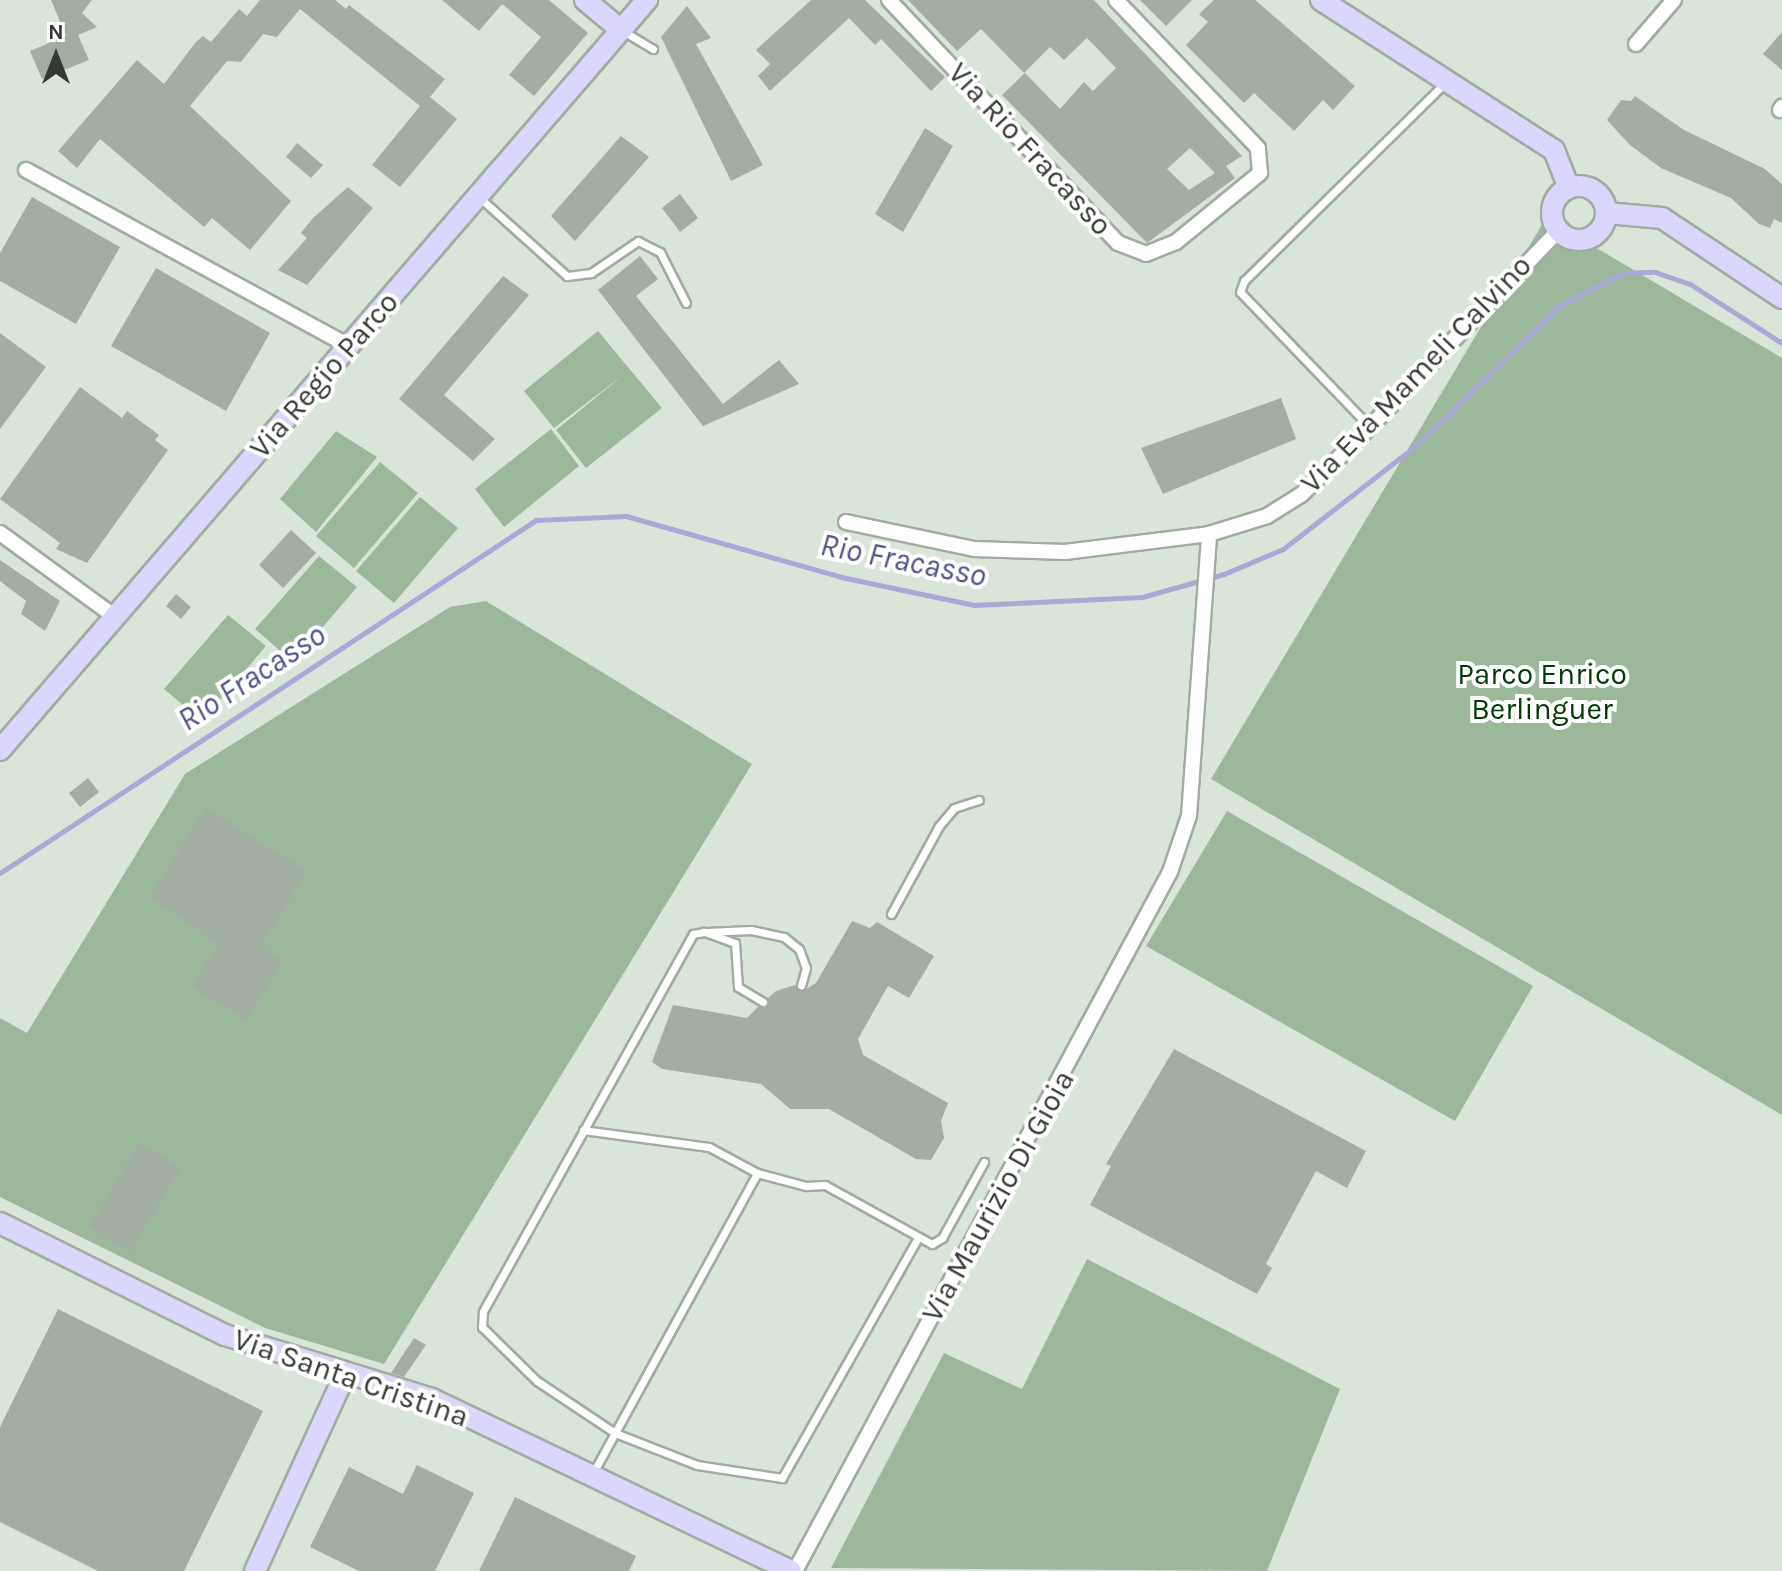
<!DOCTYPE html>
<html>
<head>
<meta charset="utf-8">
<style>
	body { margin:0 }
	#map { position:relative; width:1782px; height:1571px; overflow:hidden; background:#d9e5d9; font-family:Karla,sans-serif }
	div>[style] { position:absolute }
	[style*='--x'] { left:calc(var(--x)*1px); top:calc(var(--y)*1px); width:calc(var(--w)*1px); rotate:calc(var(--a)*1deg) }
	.green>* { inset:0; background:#9cb89b }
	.stream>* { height:5px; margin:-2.5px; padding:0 2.5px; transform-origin:2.5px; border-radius:2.5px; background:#a9a9d8 }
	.building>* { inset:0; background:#a3aea3 }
	.roads { filter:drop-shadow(2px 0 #a1aca0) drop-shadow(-2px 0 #a1aca0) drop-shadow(0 2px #a1aca0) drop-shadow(0 -2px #a1aca0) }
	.lane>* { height:7px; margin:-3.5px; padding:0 3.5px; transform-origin:3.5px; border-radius:3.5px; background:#fff }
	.street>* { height:14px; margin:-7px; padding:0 7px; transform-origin:7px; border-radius:7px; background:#fff }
	.secondary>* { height:20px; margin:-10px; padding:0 10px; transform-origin:10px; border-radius:10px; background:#dbd7fc }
	.secondary>.ring { margin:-10px; padding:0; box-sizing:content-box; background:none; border:20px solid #dbd7fc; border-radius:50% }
	span { translate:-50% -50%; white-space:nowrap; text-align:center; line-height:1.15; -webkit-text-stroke:8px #fff; paint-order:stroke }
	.street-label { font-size:30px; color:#353934 }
	.park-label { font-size:30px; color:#003a06 }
	.water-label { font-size:32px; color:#524f8c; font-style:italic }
	.north { position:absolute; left:16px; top:16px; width:80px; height:80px; -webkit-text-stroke:6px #fff; paint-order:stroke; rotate:0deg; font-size:22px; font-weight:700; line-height:32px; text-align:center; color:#353934 }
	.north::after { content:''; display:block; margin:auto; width:28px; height:36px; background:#353934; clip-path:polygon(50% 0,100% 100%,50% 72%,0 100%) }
</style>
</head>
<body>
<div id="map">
	<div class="green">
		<div style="clip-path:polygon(1546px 218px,1782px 358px,1782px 1115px,1211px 779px)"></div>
		<div style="clip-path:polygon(598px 331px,662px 408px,586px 468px,556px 430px,623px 375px,554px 428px,524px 391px)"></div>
		<div style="clip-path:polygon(551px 429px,579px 466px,504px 527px,475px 489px)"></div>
		<div style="clip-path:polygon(336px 431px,377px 457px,316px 532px,280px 499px)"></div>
		<div style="clip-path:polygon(380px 462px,418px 493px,354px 568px,316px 536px)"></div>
		<div style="clip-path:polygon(420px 497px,458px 528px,394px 603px,356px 571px)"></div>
		<div style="clip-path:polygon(319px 556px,357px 587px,293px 662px,255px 629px)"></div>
		<div style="clip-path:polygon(486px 601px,752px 764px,384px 1364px,265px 1328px,0 1197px,0 1018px,27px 1033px,185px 774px,450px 607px)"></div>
		<div style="clip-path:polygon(228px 615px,266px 646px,202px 721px,164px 689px)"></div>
		<div style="clip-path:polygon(1227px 811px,1533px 986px,1455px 1121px,1146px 946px)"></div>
		<div style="clip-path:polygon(1087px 1259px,1340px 1389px,1267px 1571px,831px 1568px,944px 1353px,1022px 1389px)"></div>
	</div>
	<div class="stream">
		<div style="--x:0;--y:873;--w:642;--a:-33.37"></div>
		<div style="--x:536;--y:520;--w:90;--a:-2.5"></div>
		<div style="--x:626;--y:516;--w:223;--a:15.8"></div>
		<div style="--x:841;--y:577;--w:136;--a:11.9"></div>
		<div style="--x:974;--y:605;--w:168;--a:-2.7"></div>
		<div style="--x:1142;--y:597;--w:85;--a:-15.7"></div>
		<div style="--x:1224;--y:574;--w:64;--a:-23"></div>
		<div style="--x:1283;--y:549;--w:171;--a:-37.9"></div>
		<div style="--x:1418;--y:444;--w:197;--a:-44.4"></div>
		<div style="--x:1559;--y:306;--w:71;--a:-27.6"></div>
		<div style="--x:1622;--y:273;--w:33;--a:-2"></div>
		<div style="--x:1655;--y:272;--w:37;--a:19"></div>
		<div style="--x:1690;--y:284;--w:109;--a:32.7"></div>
	</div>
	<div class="building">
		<div style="clip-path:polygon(51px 0,92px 0,82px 13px,97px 27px,78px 35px,89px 60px,42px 79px,30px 51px,66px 36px)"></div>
		<div style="clip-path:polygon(260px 0,335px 0,346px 9px,349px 5px,445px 79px,430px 97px,457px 119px,400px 187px,372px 165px,420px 106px,300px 9px,277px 37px,263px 34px,241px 62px,227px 61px,190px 106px,291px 201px,250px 250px,212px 218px,204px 227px,100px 139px,77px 168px,58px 151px,137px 60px,164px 84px,196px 42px,203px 36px,211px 42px,239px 9px,247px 16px)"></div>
		<div style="clip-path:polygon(442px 0,549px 0,588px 33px,534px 96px,509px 75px,541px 37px,502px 4px,479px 31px)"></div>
		<div style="clip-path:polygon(811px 0,865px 0,945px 77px,931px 91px,881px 39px,875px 45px,849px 18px,770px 91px,758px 76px,770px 64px,756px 50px)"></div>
		<div style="clip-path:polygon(evenodd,908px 0,1094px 0,1242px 156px,1226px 166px,1235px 178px,1147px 243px,1002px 95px,1025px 73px,1060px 109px,1084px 82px,1093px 91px,1116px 68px,1087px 38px,1064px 60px,1050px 47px,1024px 73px,981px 29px,957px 51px,908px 0,1190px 148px,1215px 173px,1189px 190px,1167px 169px,1190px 148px)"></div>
		<div style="clip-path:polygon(1140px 0,1192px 0,1166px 26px)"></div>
		<div style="clip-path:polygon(1214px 0,1255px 0,1355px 86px,1333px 110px,1323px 100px,1294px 131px,1254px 93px,1244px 103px,1186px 45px,1208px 22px,1199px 14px)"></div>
		<div style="clip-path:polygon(687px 6px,711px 38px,696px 44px,763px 165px,731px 181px,661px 37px)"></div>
		<div style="clip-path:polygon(1782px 32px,1782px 70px,1763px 54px)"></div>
		<div style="clip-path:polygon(1635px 96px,1684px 130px,1765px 169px,1782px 184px,1782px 223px,1774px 219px,1770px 228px,1759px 224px,1731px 198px,1661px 168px,1630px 145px,1607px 120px,1621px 100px,1631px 101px)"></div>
		<div style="clip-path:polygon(925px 128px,953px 146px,903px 232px,875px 214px)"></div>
		<div style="clip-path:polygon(621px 136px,649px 157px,575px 241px,551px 216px)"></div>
		<div style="clip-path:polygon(297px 143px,323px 165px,311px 178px,286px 157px)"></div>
		<div style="clip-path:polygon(348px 187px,373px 208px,307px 285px,278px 270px,307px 238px,301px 233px,313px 218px)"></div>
		<div style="clip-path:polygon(680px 194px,698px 218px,680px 232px,662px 208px)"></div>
		<div style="clip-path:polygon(32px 197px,120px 247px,76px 324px,0 281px,0 253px)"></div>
		<div style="clip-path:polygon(640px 256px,658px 279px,636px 296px,723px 404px,779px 360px,799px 384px,703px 426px,598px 290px)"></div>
		<div style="clip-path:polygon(156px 268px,270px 333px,226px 411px,111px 346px)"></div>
		<div style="clip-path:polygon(503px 276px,529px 295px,444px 395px,495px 439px,473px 461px,399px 399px)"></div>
		<div style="clip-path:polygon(0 333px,46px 367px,0 429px)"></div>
		<div style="clip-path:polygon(80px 387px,122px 418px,127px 411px,159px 435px,155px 440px,168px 450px,87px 563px,56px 549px,60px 543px,0 499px)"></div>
		<div style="clip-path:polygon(1281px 398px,1296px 439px,1163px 494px,1141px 448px)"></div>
		<div style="clip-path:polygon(291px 530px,316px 553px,283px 588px,259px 565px)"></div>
		<div style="clip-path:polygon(0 560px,60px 601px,45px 631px,21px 614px,26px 601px,0 581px)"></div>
		<div style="clip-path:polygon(176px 594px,191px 607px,181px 619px,166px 606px)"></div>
		<div style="clip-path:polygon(88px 778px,99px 792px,80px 807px,69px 793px)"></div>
		<div style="clip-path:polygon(205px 808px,307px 871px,261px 946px,283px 960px,246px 1020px,192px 987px,218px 944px,150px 897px)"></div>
		<div style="clip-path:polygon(852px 921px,870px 928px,877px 922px,934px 956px,909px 998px,888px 986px,858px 1039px,863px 1055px,948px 1103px,941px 1121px,944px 1138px,931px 1160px,916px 1159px,829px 1109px,790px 1109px,761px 1084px,662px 1069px,652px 1062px,673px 1005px,747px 1018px,758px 1007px,767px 1007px,768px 998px,776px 991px,795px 985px,803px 991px,816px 983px)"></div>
		<div style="clip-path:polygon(1174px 1049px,1366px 1151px,1347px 1188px,1316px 1171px,1266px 1264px,1272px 1268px,1257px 1294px,1090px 1205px,1111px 1166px,1106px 1164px)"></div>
		<div style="clip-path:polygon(140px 1142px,181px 1168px,130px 1252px,89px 1227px)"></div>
		<div style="clip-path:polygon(58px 1309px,263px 1411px,184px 1571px,98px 1571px,0 1522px,0 1427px)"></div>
		<div style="clip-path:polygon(414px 1338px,426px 1345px,404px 1377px,391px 1373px)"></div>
		<div style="clip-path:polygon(417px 1465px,474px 1493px,435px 1571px,359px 1571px,310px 1547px,349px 1467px,403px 1494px)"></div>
		<div style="clip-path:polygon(515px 1497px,636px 1556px,629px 1571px,479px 1571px)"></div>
	</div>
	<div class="roads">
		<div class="lane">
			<div style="--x:623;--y:31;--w:35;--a:31"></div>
			<div style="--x:480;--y:198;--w:117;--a:41.9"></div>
			<div style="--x:567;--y:276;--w:24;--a:-7"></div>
			<div style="--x:591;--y:273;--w:57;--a:-34.2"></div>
			<div style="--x:638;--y:241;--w:25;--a:27"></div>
			<div style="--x:660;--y:252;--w:57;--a:63"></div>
			<div style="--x:1370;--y:427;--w:187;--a:-133.9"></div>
			<div style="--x:1240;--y:292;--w:12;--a:-70"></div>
			<div style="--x:1244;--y:281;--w:281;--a:-44.6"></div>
			<div style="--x:891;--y:914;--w:100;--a:-61.4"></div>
			<div style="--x:939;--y:826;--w:23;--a:-50"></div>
			<div style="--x:954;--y:808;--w:26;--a:-18"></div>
			<div style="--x:706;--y:932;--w:45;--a:-2.5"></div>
			<div style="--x:751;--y:930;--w:34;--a:12"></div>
			<div style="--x:784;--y:937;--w:19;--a:39"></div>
			<div style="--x:799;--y:949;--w:20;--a:70"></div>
			<div style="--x:806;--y:968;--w:18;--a:106"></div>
			<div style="--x:763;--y:1002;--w:29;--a:-149"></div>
			<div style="--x:738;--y:987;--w:44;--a:-93.9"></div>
			<div style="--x:735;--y:943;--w:33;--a:-160"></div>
			<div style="--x:704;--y:932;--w:11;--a:170"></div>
			<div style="--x:693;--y:934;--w:432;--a:119.1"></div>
			<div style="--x:483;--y:1312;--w:15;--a:94"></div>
			<div style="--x:482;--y:1327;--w:77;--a:44.5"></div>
			<div style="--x:537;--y:1381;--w:94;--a:33.7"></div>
			<div style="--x:615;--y:1433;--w:88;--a:21.3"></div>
			<div style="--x:697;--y:1465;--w:86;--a:8.7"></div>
			<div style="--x:782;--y:1478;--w:276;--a:-60.5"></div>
			<div style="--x:583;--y:1130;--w:127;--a:7.7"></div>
			<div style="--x:709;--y:1147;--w:55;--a:28.4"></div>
			<div style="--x:593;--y:1473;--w:342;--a:-61.3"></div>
			<div style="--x:757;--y:1173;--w:51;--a:14.9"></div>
			<div style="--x:806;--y:1186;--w:19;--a:-3"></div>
			<div style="--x:825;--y:1185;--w:122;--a:28.9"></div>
			<div style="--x:932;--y:1244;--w:12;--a:-31"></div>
			<div style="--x:942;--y:1238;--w:87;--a:-61.1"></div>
		</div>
		<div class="street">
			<div style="--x:889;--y:0;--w:334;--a:46.7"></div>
			<div style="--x:1118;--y:243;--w:30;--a:21"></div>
			<div style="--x:1146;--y:254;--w:32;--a:-22"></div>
			<div style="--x:1176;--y:242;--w:109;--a:-39.4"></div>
			<div style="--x:1260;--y:173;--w:25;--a:-95"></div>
			<div style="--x:1258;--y:148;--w:205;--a:-133.8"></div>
			<div style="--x:1636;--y:44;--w:58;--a:-49.2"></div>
			<div style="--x:1780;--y:110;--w:4;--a:-56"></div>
			<div style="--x:26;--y:170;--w:368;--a:28.6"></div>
			<div style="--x:846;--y:522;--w:131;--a:11.9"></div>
			<div style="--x:974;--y:549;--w:91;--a:1.9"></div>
			<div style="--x:1065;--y:552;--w:145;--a:-7.1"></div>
			<div style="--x:1209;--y:534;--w:61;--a:-17.2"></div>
			<div style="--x:1267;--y:516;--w:40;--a:-32"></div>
			<div style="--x:1301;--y:495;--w:97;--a:-44.6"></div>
			<div style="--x:1370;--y:427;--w:272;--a:-46.2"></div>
			<div style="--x:0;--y:533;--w:142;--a:36.1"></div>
			<div style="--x:795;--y:1571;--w:793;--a:-61.79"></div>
			<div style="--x:1170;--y:872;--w:59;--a:-71.3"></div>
			<div style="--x:1189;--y:816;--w:283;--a:-85.9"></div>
		</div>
		<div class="secondary">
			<div style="--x:585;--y:0;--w:47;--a:39.8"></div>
			<div style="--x:1321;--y:0;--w:277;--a:32.8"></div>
			<div style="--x:1554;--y:150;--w:41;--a:68.5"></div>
			<div class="ring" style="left:1552px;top:186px;width:34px;height:34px"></div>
			<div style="--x:1607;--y:213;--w:55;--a:5.2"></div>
			<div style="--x:1662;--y:218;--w:144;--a:33.7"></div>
			<div style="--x:0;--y:750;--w:991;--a:-49.22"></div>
			<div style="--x:0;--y:1223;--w:251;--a:26.5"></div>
			<div style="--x:225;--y:1335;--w:217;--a:17.2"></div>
			<div style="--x:432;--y:1399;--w:398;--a:25.6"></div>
			<div style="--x:255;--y:1571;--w:217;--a:-65.4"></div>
		</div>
	</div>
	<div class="street-label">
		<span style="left:1030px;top:149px;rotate:47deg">Via Rio Fracasso</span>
		<span style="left:1416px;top:374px;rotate:-46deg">Via Eva Mameli Calvino</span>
		<span style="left:324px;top:375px;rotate:-49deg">Via Regio Parco</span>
		<span style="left:998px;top:1196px;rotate:-61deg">Via Maurizio Di Gioia</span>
		<span style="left:351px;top:1378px;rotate:19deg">Via Santa Cristina</span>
	</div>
	<div class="park-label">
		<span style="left:1542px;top:691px">Parco Enrico<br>Berlinguer</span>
	</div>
	<div class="water-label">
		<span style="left:903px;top:561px;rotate:11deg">Rio Fracasso</span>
		<span style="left:252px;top:678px;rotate:-33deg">Rio Fracasso</span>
	</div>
	<div class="north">N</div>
</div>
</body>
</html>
